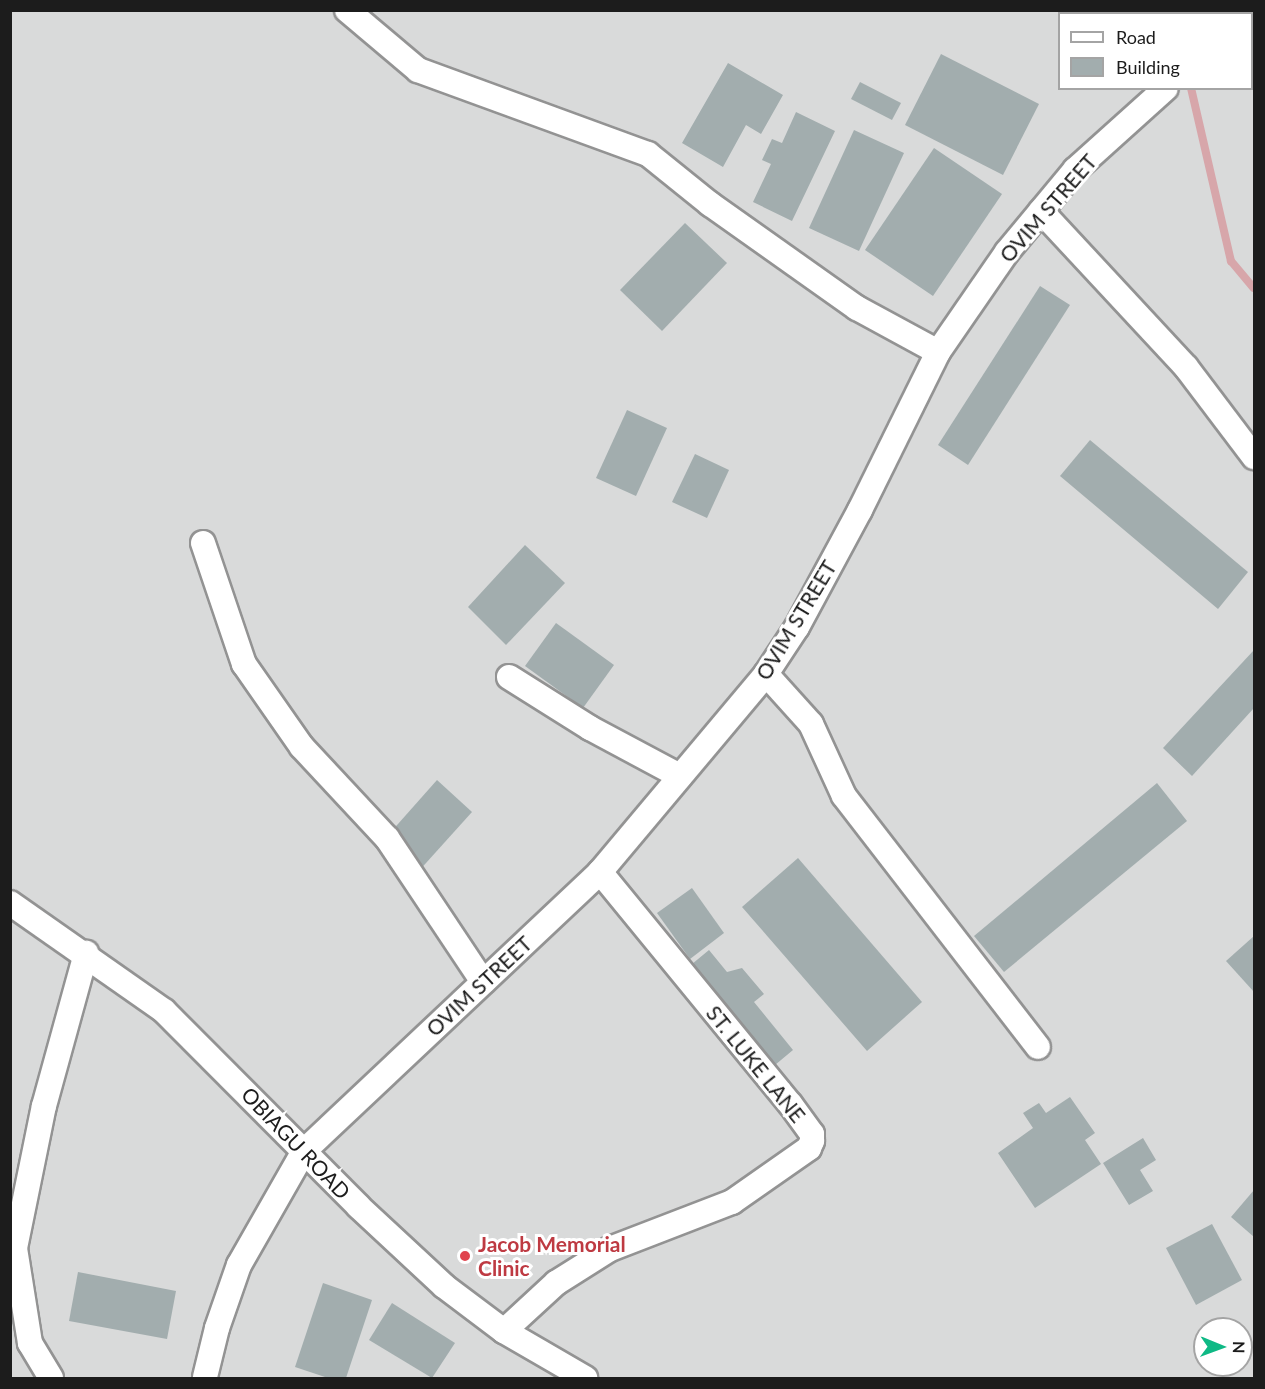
<!DOCTYPE html>
<html>
<head>
<meta charset="utf-8">
<style>
	body { margin:0 }
	#map { position:relative; width:1265px; height:1389px; overflow:hidden; background:#e2e9ed; font-family:Lato,sans-serif }
	div>[style] { position:absolute }
	[style*='--x'] { left:calc(var(--x)*1px); top:calc(var(--y)*1px); width:calc(var(--w)*1px); rotate:calc(var(--a)*1deg) }
	.residential>* { inset:0; background:#d9dada }
	.stream>* { height:8px; margin:-4px; padding:0 4px; transform-origin:4px; border-radius:4px; background:#d7a6aa }
	.building>* { inset:0; background:#a2adae }
	.roads { filter:drop-shadow(2px 0 #939393) drop-shadow(-2px 0 #939393) drop-shadow(0 2px #939393) drop-shadow(0 -2px #939393) }
	.street>* { height:24px; margin:-12px; padding:0 12px; transform-origin:12px; border-radius:12px; background:#fff }
	.dots>* { width:16px; height:16px; translate:-50% -50%; box-sizing:border-box; border:3px solid #fff; border-radius:50% }
	span { translate:-50% -50%; white-space:nowrap; text-align:center; line-height:1.15; -webkit-text-stroke:6px #fff; paint-order:stroke }
	.street-label { font-size:21px; color:#1c1c1c }
	.health-label { font-size:21px; color:#be3a42; font-weight:700 }
	.left { translate:0 -50%; text-align:left }
	.frame { position:absolute; inset:0; border:12px solid #1c1c1c; pointer-events:none }
	.legend { position:absolute; left:1058px; top:12px; width:195px; height:78px; box-sizing:border-box; background:#fff; border:2px solid #a4a4a4; margin:0; padding:8px 10px; list-style:none; font-size:18px; color:#1c1c1c }
	.legend li { display:flex; align-items:center; gap:12px; height:30px }
	.legend b { width:30px; border:2px solid #a4a4a4 }
	.north { position:absolute; left:1193px; top:1317px; width:60px; height:60px; box-sizing:border-box; background:#fff; border:2px solid #a4a4a4; border-radius:50%; rotate:91deg; font-size:16px; font-weight:700; line-height:24px; text-align:center; color:#1c1c1c }
	.north::after { content:''; display:block; margin:auto; width:21px; height:27px; background:#0fb985; clip-path:polygon(50% 0,100% 100%,50% 72%,0 100%) }
</style>
</head>
<body>
<div id="map">
	<div class="residential">
		<div style="clip-path:polygon(evenodd,11px 11px,1254px 11px,1254px 1378px,11px 1378px,11px 11px,1060px 14px,1252px 14px,1252px 88px,1060px 88px,1060px 14px,11px 11px,1205px 1329px,1241px 1329px,1241px 1365px,1205px 1365px,1205px 1329px)"></div>
	</div>
	<div class="stream">
		<div style="--x:1125;--y:10;--w:5;--a:53"></div>
		<div style="--x:1191;--y:88;--w:178;--a:77"></div>
		<div style="--x:1231;--y:261;--w:35;--a:50"></div>
	</div>
	<div class="building">
		<div style="clip-path:polygon(941px 54px,1039px 104px,1003px 175px,905px 125px)"></div>
		<div style="clip-path:polygon(728px 63px,783px 95px,761px 134px,746px 125px,723px 167px,682px 143px)"></div>
		<div style="clip-path:polygon(860px 82px,901px 103px,892px 120px,851px 99px)"></div>
		<div style="clip-path:polygon(796px 112px,835px 131px,792px 221px,753px 202px,771px 164px,762px 160px,772px 139px,782px 143px)"></div>
		<div style="clip-path:polygon(854px 130px,904px 153px,859px 251px,809px 228px)"></div>
		<div style="clip-path:polygon(934px 148px,1002px 194px,933px 296px,865px 250px)"></div>
		<div style="clip-path:polygon(685px 223px,727px 263px,662px 331px,620px 290px)"></div>
		<div style="clip-path:polygon(1040px 286px,1070px 305px,968px 465px,938px 445px)"></div>
		<div style="clip-path:polygon(627px 410px,667px 428px,636px 496px,596px 478px)"></div>
		<div style="clip-path:polygon(1090px 440px,1248px 572px,1218px 609px,1060px 476px)"></div>
		<div style="clip-path:polygon(695px 454px,729px 470px,707px 518px,672px 502px)"></div>
		<div style="clip-path:polygon(525px 545px,565px 583px,506px 645px,468px 607px)"></div>
		<div style="clip-path:polygon(556px 623px,614px 665px,583px 708px,525px 666px)"></div>
		<div style="clip-path:polygon(1254px 650px,1254px 708px,1192px 776px,1163px 748px)"></div>
		<div style="clip-path:polygon(437px 780px,472px 812px,417px 873px,382px 842px)"></div>
		<div style="clip-path:polygon(1157px 783px,1187px 821px,1004px 972px,974px 936px)"></div>
		<div style="clip-path:polygon(798px 858px,922px 1002px,867px 1051px,742px 907px)"></div>
		<div style="clip-path:polygon(692px 888px,724px 933px,690px 959px,657px 913px)"></div>
		<div style="clip-path:polygon(1254px 936px,1254px 992px,1226px 961px)"></div>
		<div style="clip-path:polygon(709px 950px,727px 972px,742px 968px,764px 994px,754px 1002px,793px 1050px,769px 1070px,686px 969px)"></div>
		<div style="clip-path:polygon(1070px 1097px,1095px 1133px,1085px 1140px,1101px 1164px,1035px 1208px,998px 1153px,1033px 1128px,1023px 1113px,1039px 1103px,1046px 1113px)"></div>
		<div style="clip-path:polygon(1143px 1138px,1156px 1160px,1140px 1170px,1153px 1191px,1129px 1205px,1103px 1163px)"></div>
		<div style="clip-path:polygon(1254px 1190px,1254px 1237px,1231px 1217px)"></div>
		<div style="clip-path:polygon(1212px 1224px,1242px 1280px,1196px 1305px,1166px 1248px)"></div>
		<div style="clip-path:polygon(78px 1272px,176px 1291px,167px 1339px,69px 1321px)"></div>
		<div style="clip-path:polygon(323px 1283px,372px 1300px,346px 1378px,328px 1378px,295px 1367px)"></div>
		<div style="clip-path:polygon(392px 1303px,455px 1343px,432px 1378px,369px 1340px)"></div>
	</div>
	<div class="roads">
		<div class="street">
			<div style="--x:347;--y:10;--w:93;--a:40.2"></div>
			<div style="--x:418;--y:70;--w:245;--a:20.1"></div>
			<div style="--x:648;--y:154;--w:80;--a:38.9"></div>
			<div style="--x:710;--y:204;--w:180;--a:35.3"></div>
			<div style="--x:857;--y:308;--w:92;--a:28.5"></div>
			<div style="--x:1241;--y:14;--w:5;--a:-53"></div>
			<div style="--x:1041;--y:211;--w:213;--a:47.1"></div>
			<div style="--x:1186;--y:367;--w:113;--a:52.9"></div>
			<div style="--x:203;--y:543;--w:128;--a:71.3"></div>
			<div style="--x:244;--y:664;--w:101;--a:55.1"></div>
			<div style="--x:302;--y:747;--w:125;--a:47"></div>
			<div style="--x:387;--y:838;--w:173;--a:56.3"></div>
			<div style="--x:766;--y:674;--w:67;--a:48"></div>
			<div style="--x:811;--y:724;--w:79;--a:65.4"></div>
			<div style="--x:844;--y:796;--w:317;--a:52.3"></div>
			<div style="--x:509;--y:677;--w:96;--a:32.2"></div>
			<div style="--x:590;--y:728;--w:102;--a:28.1"></div>
			<div style="--x:10;--y:903;--w:188;--a:35"></div>
			<div style="--x:164;--y:1011;--w:275;--a:45.1"></div>
			<div style="--x:358;--y:1206;--w:117;--a:42.9"></div>
			<div style="--x:444;--y:1286;--w:75;--a:36.9"></div>
			<div style="--x:504;--y:1331;--w:94;--a:30.1"></div>
			<div style="--x:504;--y:1331;--w:71;--a:-42.7"></div>
			<div style="--x:556;--y:1283;--w:64;--a:-32.2"></div>
			<div style="--x:610;--y:1249;--w:131;--a:-21.1"></div>
			<div style="--x:732;--y:1202;--w:94;--a:-35"></div>
			<div style="--x:809;--y:1148;--w:8;--a:-67"></div>
			<div style="--x:812;--y:1141;--w:7;--a:-90"></div>
			<div style="--x:812;--y:1134;--w:37;--a:-126"></div>
			<div style="--x:790;--y:1104;--w:300;--a:-129.3"></div>
			<div style="--x:205;--y:1377;--w:50;--a:-76.2"></div>
			<div style="--x:217;--y:1328;--w:67;--a:-70.8"></div>
			<div style="--x:239;--y:1265;--w:131;--a:-60.3"></div>
			<div style="--x:304;--y:1151;--w:407;--a:-43.3"></div>
			<div style="--x:600;--y:872;--w:258;--a:-50"></div>
			<div style="--x:766;--y:674;--w:56;--a:-56.6"></div>
			<div style="--x:797;--y:627;--w:133;--a:-61.7"></div>
			<div style="--x:860;--y:510;--w:176;--a:-63.7"></div>
			<div style="--x:938;--y:352;--w:121;--a:-55.4"></div>
			<div style="--x:1007;--y:252;--w:107;--a:-50.3"></div>
			<div style="--x:1075;--y:170;--w:122;--a:-42"></div>
			<div style="--x:51;--y:1378;--w:41;--a:-121"></div>
			<div style="--x:30;--y:1343;--w:96;--a:-99"></div>
			<div style="--x:15;--y:1248;--w:145;--a:-78.5"></div>
			<div style="--x:44;--y:1106;--w:159;--a:-74.6"></div>
		</div>
	</div>
	<div class="dots">
		<div style="left:465px;top:1256px;background:#e0444e"></div>
	</div>
	<div class="street-label">
		<span style="left:1048px;top:208px;rotate:-49deg">OVIM STREET</span>
		<span style="left:796px;top:620px;rotate:-59deg">OVIM STREET</span>
		<span style="left:479px;top:986px;rotate:-43deg">OVIM STREET</span>
		<span style="left:756px;top:1064px;rotate:51deg">ST. LUKE LANE</span>
		<span style="left:296px;top:1143px;rotate:46deg">OBIAGU ROAD</span>
	</div>
	<div class="health-label">
		<span class="left" style="left:478px;top:1256px">Jacob Memorial<br>Clinic</span>
	</div>
	<div class="frame"></div>
	<ul class="legend">
	<li><b style="height:8px;background:#fff"></b>Road</li>
	<li><b style="height:16px;background:#a2adae"></b>Building</li>
	</ul>
	<div class="north">N</div>
</div>
</body>
</html>
